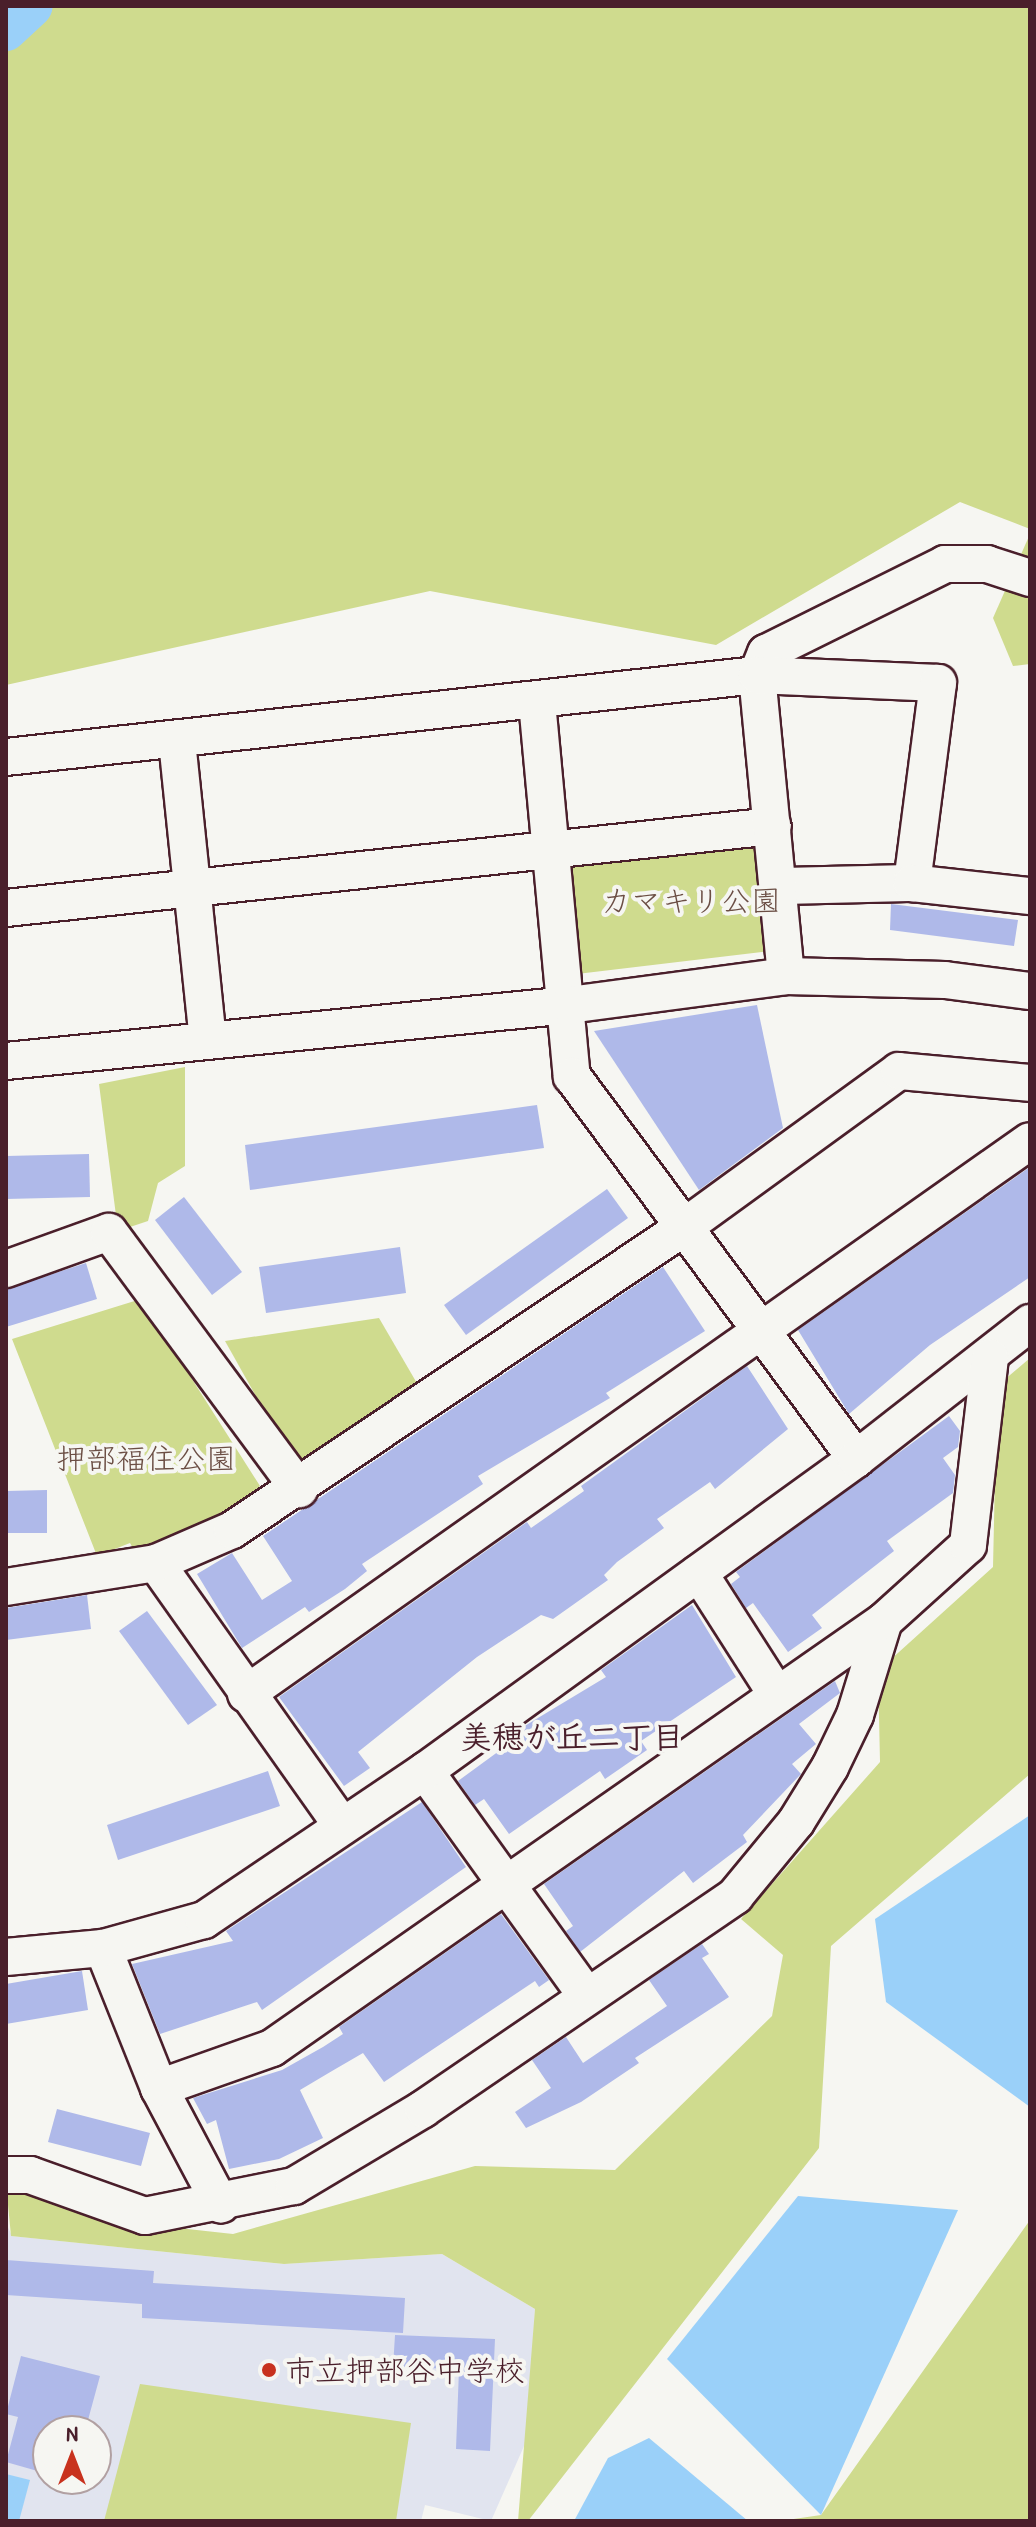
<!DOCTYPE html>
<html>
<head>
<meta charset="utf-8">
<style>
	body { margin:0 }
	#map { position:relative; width:1036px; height:2527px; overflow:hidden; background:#f6f6f2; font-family:"Patrick Hand","Klee One",sans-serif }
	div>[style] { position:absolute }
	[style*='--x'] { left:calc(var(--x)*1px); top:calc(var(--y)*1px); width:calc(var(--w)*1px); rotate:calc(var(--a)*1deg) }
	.built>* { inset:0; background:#e1e4ef }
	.green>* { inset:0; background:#cfdb8e }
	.water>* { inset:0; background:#9ad0f9 }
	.river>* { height:42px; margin:-21px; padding:0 21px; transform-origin:21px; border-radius:21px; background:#9ad0f9 }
	.building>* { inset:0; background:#afb9e9 }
	.roads { filter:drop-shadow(2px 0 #4a1f2b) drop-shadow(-2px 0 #4a1f2b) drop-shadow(0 2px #4a1f2b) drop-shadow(0 -2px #4a1f2b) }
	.minor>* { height:36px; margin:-18px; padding:0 18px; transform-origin:18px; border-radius:18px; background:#f6f6f2 }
	.dots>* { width:22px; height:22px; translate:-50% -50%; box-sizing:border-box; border:4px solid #f6f6f2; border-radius:50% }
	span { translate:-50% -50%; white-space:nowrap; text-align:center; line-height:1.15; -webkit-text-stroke:8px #f6f6f2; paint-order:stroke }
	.park-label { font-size:30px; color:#6b4e44 }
	.poi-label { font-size:30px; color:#4a1f2b }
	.left { translate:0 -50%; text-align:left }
	.neighbourhood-label { font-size:32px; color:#4a1f2b; font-weight:700 }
	.frame { position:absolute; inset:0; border:8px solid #4a1f2b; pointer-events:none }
	.north { position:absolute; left:32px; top:2415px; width:80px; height:80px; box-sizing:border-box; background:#f6f6f2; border:2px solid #b1a0a2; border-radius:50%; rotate:0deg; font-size:22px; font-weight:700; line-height:32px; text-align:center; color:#4a1f2b }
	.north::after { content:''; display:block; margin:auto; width:28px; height:36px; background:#c8321e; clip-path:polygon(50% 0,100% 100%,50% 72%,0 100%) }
</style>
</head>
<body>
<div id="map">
	<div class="built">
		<div style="clip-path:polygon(evenodd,6px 2223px,12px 2236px,283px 2264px,442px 2254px,535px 2309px,528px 2437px,491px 2521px,425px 2505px,421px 2521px,6px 2521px,6px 2223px,48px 2431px,96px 2431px,96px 2479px,48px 2479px,48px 2431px)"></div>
	</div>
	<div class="green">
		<div style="clip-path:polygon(6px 6px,1030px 6px,1030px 529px,960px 502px,716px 645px,430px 591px,6px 685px)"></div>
		<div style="clip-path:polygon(1030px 534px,1030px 664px,1013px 666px,993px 618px)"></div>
		<div style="clip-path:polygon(760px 829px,771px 951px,577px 974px,562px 856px)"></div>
		<div style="clip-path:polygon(185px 1067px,185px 1166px,158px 1183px,148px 1221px,118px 1231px,99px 1084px)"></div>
		<div style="clip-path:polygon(141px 1299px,260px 1486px,219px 1525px,138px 1557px,130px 1543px,97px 1556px,12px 1339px)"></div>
		<div style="clip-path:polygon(379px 1318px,418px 1385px,302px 1478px,225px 1341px)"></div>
		<div style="clip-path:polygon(1030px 1358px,1030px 1774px,831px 1946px,819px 2148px,528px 2521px,518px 2521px,535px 2309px,442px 2254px,284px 2264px,11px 2236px,6px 2184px,142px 2224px,233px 2234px,475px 2166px,615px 2170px,772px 2016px,783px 1955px,741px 1919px,880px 1762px,878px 1671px,993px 1567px,997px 1386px)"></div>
		<div style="clip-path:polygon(1030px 2220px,1030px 2521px,780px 2521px,821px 2515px)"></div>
		<div style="clip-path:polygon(140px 2384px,411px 2423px,396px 2521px,104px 2521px)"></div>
	</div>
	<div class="water">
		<div style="clip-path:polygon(1030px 1815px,1030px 2107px,886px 2002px,875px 1919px)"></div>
		<div style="clip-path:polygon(798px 2196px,958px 2210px,821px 2515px,667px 2359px)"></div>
		<div style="clip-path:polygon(649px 2438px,748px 2521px,574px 2521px,608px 2458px)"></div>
		<div style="clip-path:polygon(6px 2474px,30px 2480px,19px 2521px,6px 2521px)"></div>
	</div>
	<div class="river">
		<div style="--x:6;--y:30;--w:35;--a:-43"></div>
	</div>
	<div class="building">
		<div style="clip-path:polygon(891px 904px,1018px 920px,1014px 946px,890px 930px)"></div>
		<div style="clip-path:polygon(757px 1005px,783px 1128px,699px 1190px,594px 1031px)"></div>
		<div style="clip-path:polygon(537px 1105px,544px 1148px,250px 1190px,245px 1145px)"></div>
		<div style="clip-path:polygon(89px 1154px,90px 1197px,6px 1199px,6px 1156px)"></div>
		<div style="clip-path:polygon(1030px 1167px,1030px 1277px,930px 1345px,849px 1414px,798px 1330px)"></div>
		<div style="clip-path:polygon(607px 1189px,628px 1218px,466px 1335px,444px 1305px)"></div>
		<div style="clip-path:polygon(184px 1197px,242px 1272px,212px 1295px,155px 1220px)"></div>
		<div style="clip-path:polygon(400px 1247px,406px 1293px,266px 1313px,259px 1267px)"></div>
		<div style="clip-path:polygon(86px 1263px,97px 1299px,6px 1327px,6px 1289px)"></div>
		<div style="clip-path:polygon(663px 1267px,705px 1331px,606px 1393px,610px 1398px,478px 1476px,483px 1484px,362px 1564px,367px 1571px,345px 1589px,309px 1612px,305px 1607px,242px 1648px,197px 1574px,232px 1553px,262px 1600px,292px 1581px,263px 1536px)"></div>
		<div style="clip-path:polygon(747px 1366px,788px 1429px,715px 1489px,710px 1482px,657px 1519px,664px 1528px,617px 1562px,604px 1575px,608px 1580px,553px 1619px,541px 1615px,477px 1657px,358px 1752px,370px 1768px,344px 1786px,279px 1697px,527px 1522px,531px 1528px,584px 1491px,581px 1486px)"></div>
		<div style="clip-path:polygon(949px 1416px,960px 1431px,958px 1447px,943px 1458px,955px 1475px,953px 1493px,887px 1541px,894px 1551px,812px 1615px,822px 1628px,788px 1652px,753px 1603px,746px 1608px,731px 1584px,740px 1577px,736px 1572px)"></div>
		<div style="clip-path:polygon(47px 1490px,47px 1533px,6px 1533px,6px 1491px)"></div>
		<div style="clip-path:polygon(87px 1595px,91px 1629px,6px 1640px,6px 1608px)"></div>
		<div style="clip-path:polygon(692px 1605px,736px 1677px,641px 1741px,647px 1750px,605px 1779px,600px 1771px,509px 1834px,484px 1799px,475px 1805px,458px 1781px,517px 1738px,513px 1733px,606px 1677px,601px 1670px)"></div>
		<div style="clip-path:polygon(147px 1611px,217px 1705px,188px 1725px,119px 1631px)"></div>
		<div style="clip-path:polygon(835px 1681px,840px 1693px,799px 1724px,816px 1744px,792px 1764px,801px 1774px,743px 1835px,747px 1842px,693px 1883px,684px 1871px,580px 1952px,566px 1931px,573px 1926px,544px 1884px)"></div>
		<div style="clip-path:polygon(268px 1771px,280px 1806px,118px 1860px,107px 1825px)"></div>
		<div style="clip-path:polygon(422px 1802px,466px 1867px,262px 2010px,257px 2002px,160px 2034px,132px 1964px,233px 1941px,226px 1931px)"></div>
		<div style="clip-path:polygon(501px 1914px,549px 1980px,539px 1987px,535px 1981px,384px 2082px,363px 2053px,332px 2071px,300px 2090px,323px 2138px,279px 2159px,229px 2169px,216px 2120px,207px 2124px,193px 2098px,282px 2070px,323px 2047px,343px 2034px,339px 2027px)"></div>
		<div style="clip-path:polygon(702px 1944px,709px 1954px,702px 1958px,729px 1997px,635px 2058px,639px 2063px,581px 2102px,526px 2128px,515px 2112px,551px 2088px,532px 2060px,566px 2037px,583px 2063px,667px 2006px,649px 1980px)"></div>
		<div style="clip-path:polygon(82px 1971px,88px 2010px,6px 2024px,6px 1984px)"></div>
		<div style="clip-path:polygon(57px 2109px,150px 2133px,141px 2166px,48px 2142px)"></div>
		<div style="clip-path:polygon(6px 2260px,154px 2271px,153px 2283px,405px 2298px,403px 2333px,142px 2318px,142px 2304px,6px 2295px)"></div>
		<div style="clip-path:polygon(395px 2335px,495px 2339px,490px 2451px,456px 2449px,459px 2369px,393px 2367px)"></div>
		<div style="clip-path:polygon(21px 2356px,100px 2376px,85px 2431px,48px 2425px,48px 2474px,6px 2462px,18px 2417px,6px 2414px)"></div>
	</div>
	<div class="roads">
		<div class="minor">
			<div style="--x:537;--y:702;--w:376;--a:84.7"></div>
			<div style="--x:572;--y:1076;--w:477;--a:53.4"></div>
			<div style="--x:177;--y:741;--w:301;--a:84.1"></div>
			<div style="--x:6;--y:757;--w:755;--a:-6.23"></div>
			<div style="--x:757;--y:675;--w:24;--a:-68"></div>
			<div style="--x:766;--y:653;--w:200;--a:-26.4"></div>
			<div style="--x:945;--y:564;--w:42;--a:0"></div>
			<div style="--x:987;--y:564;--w:45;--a:18"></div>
			<div style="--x:780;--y:886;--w:132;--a:-1.3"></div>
			<div style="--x:6;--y:908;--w:771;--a:-6.1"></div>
			<div style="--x:786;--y:976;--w:302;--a:-95.5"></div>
			<div style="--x:757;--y:675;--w:181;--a:2.5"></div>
			<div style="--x:938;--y:683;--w:202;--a:97.4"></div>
			<div style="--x:912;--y:883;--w:119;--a:6.3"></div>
			<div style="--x:6;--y:1061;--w:566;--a:-5.68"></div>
			<div style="--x:569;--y:1005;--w:219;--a:-7.6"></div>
			<div style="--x:786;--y:976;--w:159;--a:1.4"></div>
			<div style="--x:945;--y:980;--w:86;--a:7.4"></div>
			<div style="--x:6;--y:1269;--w:109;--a:-19.8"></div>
			<div style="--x:109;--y:1232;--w:320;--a:53.5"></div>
			<div style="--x:156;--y:1563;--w:319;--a:54.7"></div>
			<div style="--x:699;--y:1573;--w:145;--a:57.4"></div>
			<div style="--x:6;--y:1587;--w:152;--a:-9.1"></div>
			<div style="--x:156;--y:1563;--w:83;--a:-23.5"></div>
			<div style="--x:232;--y:1530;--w:543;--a:-33.81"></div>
			<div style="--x:683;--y:1228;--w:267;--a:-36"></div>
			<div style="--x:899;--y:1071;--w:132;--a:5.2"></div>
			<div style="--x:246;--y:1694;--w:959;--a:-35.2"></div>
			<div style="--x:425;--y:1771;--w:274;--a:54.3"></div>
			<div style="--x:103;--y:1948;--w:151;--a:68.2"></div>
			<div style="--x:159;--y:2088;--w:132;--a:62.1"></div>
			<div style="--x:6;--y:1957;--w:97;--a:-5.3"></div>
			<div style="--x:103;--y:1948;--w:105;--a:-15.5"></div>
			<div style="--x:204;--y:1920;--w:267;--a:-34"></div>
			<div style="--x:425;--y:1771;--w:532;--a:-35.9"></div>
			<div style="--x:856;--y:1459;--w:221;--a:-38"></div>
			<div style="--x:159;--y:2088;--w:120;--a:-19.5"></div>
			<div style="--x:272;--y:2048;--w:746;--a:-34.9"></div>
			<div style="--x:6;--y:2175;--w:24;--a:0"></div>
			<div style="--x:30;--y:2175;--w:122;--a:19.6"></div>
			<div style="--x:145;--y:2216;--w:152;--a:-11.4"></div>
			<div style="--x:294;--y:2186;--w:150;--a:-30.8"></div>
			<div style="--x:423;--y:2109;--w:378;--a:-34.3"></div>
			<div style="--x:735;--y:1896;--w:96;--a:-50.5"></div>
			<div style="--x:796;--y:1822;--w:65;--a:-58.3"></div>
			<div style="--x:830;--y:1767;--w:58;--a:-64.3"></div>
			<div style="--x:855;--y:1715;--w:98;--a:-72.9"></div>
			<div style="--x:884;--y:1621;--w:113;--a:-42.1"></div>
			<div style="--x:968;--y:1545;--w:189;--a:-83.3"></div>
		</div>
	</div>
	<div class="dots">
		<div style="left:269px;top:2370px;background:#c8321e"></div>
	</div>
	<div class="park-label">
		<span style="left:691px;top:900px">カマキリ公園</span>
		<span style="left:146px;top:1458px">押部福住公園</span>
	</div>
	<div class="poi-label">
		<span class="left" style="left:285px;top:2370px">市立押部谷中学校</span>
	</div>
	<div class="neighbourhood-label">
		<span style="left:572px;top:1737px">美穂が丘二丁目</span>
	</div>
	<div class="frame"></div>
	<div class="north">N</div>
</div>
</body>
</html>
